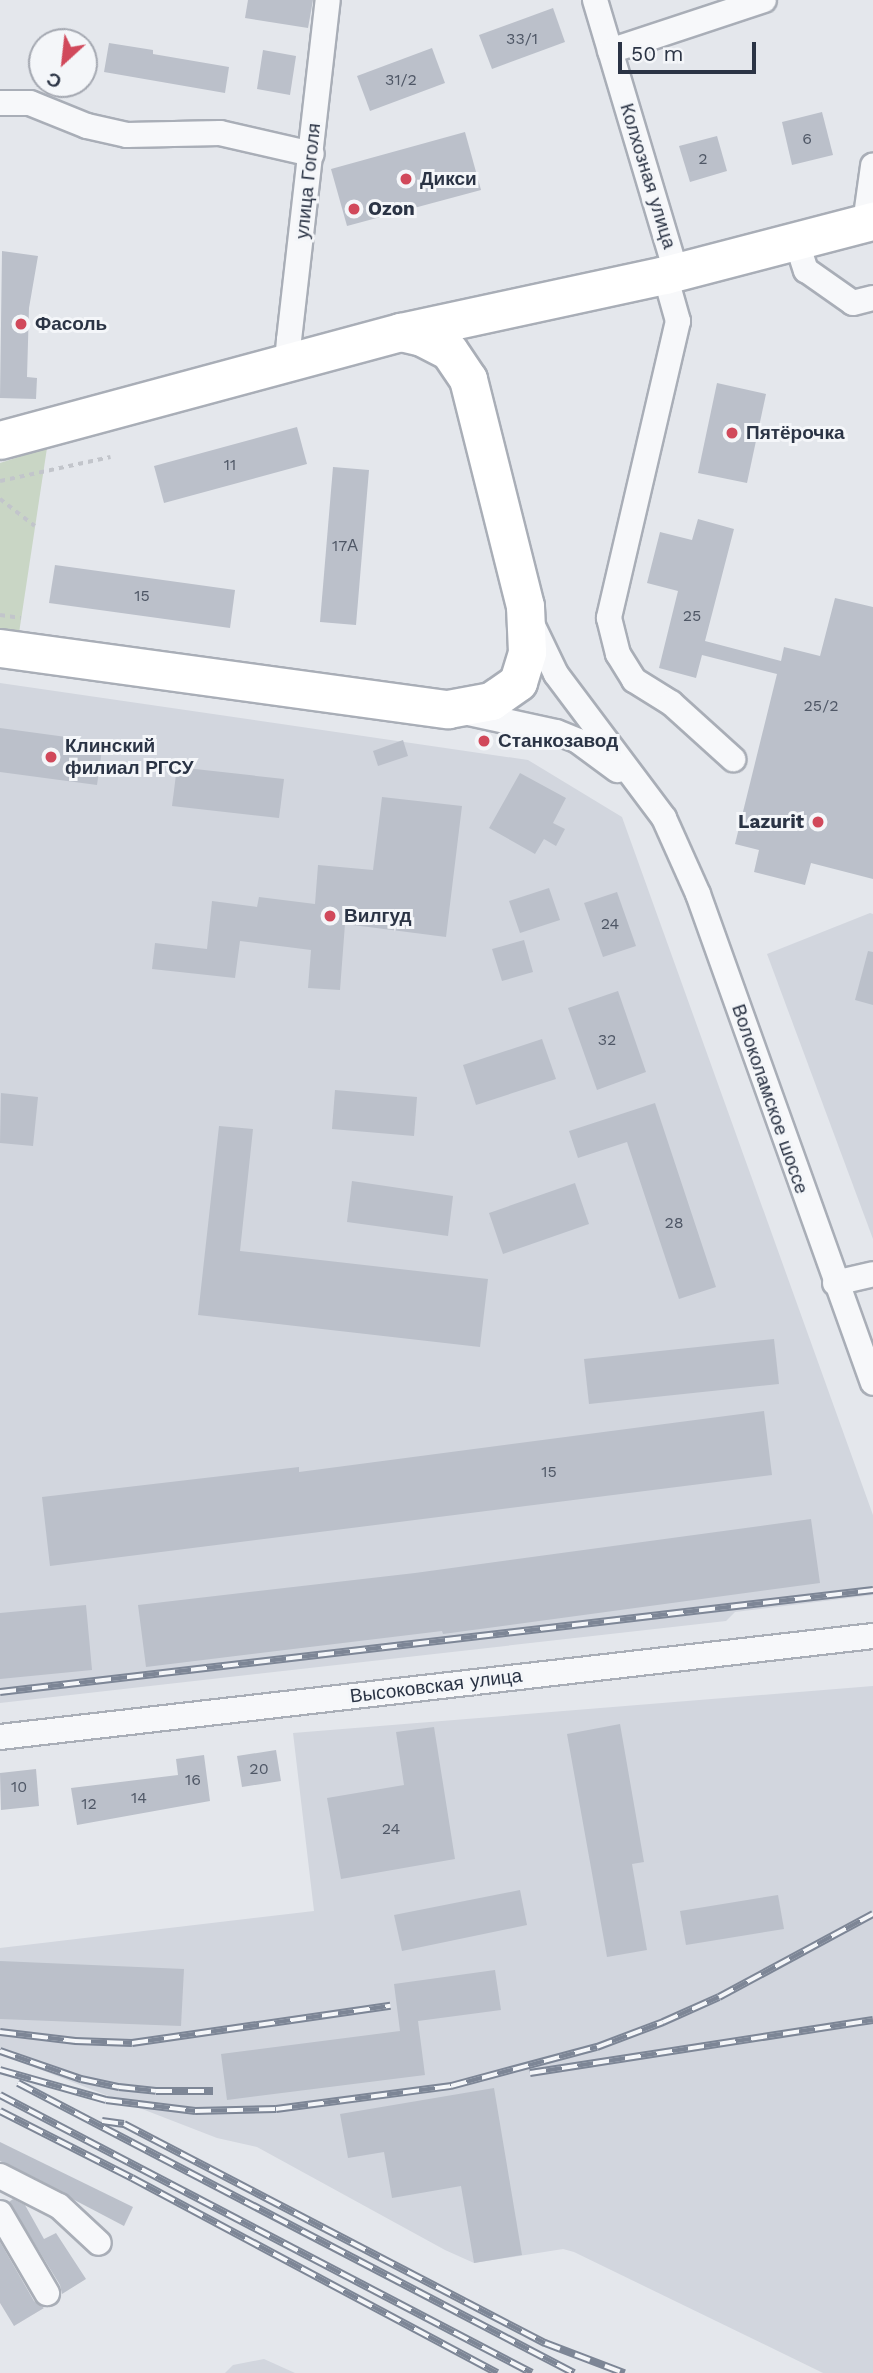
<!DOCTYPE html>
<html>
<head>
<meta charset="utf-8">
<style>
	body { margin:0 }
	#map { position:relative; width:873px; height:2373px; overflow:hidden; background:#e4e7ec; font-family:"Work Sans",sans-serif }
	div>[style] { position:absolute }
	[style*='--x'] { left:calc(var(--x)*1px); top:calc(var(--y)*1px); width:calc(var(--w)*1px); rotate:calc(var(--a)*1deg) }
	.built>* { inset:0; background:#d2d6de }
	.green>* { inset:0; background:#c9d6c5 }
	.building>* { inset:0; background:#bbc0ca }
	.path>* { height:3.5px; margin-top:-1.75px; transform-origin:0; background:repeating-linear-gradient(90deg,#c2c5cb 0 5px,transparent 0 10px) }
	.roads { filter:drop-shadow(2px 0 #a9aeb7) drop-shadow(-2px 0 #a9aeb7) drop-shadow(0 2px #a9aeb7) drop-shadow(0 -2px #a9aeb7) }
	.minor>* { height:24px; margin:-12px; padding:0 12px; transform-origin:12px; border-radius:12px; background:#f7f8fa }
	.highway>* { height:37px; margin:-18.5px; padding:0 18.5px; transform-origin:18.5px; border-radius:18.5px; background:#fff }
	.rail>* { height:8px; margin-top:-4px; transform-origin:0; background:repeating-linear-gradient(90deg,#f4f6f9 0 16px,#7d8696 0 32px); box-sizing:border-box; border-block:2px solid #7d8696 }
	.dots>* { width:19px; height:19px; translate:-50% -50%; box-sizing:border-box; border:4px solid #f4f6f9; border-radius:50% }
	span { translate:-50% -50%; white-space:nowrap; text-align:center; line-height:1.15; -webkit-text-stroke:6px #f4f6f9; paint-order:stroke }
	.number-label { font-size:16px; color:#4f5766 }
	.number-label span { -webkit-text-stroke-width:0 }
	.street-label { font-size:19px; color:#2b3445 }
	.poi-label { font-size:19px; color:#2b3445; font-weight:700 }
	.left { translate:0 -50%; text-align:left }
	.right { translate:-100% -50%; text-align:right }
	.north { position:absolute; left:28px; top:28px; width:70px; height:70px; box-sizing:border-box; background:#f4f6f9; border:2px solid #a4a8b1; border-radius:50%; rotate:207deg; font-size:19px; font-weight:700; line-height:28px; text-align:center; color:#2b3445 }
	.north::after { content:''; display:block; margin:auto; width:24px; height:32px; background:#d1495b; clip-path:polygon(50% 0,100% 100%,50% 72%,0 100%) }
	.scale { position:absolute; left:618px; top:42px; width:138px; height:32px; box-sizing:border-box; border:4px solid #2b3445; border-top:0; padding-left:9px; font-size:21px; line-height:24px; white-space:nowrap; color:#2b3445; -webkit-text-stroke:5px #f4f6f9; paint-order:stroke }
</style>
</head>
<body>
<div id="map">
	<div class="built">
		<div style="clip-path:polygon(0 683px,528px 760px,622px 817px,873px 1515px,873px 1595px,735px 1612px,726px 1621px,0 1703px)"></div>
		<div style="clip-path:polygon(870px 913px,873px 914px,873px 1239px,767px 954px)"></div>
		<div style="clip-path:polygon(873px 1686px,873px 2373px,823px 2373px,574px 2252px,563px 2249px,474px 2263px,445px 2250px,257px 2147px,217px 2138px,0 2054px,0 1948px,314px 1911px,293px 1733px)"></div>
		<div style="clip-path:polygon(264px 2359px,295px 2373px,225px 2373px,233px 2365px)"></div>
	</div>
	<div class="green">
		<div style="clip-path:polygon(47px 448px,19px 633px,0 631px,0 463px)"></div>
	</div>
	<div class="building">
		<div style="clip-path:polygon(248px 0,313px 0,308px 28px,245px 18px)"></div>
		<div style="clip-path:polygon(553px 8px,565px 42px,492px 69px,479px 35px)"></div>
		<div style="clip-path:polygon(109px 43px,153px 50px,153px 54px,229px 67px,225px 93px,104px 72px)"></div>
		<div style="clip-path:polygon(432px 48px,445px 83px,370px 111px,357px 76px)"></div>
		<div style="clip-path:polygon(263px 50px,296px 56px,290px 95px,257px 89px)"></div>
		<div style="clip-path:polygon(822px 112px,833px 155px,792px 165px,782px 122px)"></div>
		<div style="clip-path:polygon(465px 132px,481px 190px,347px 226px,331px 169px)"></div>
		<div style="clip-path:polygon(717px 136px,727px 171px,690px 182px,679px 146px)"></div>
		<div style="clip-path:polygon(2px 251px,38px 256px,29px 308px,27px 377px,37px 378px,36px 399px,0 398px)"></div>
		<div style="clip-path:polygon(717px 383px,766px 394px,747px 483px,698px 473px)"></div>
		<div style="clip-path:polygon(297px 427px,307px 464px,164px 503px,154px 466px)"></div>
		<div style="clip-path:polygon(333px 467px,369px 470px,356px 625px,320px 622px)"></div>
		<div style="clip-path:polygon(698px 519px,734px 529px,705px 641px,781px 661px,784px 647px,820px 656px,835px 598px,873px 607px,873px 879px,811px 863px,805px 885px,754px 872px,759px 850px,735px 844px,777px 674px,702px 655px,696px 678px,659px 668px,678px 591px,647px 583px,660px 532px,692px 540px)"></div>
		<div style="clip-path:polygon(55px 565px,235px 590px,230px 628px,49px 603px)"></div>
		<div style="clip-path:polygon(0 728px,103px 742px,97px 785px,0 772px)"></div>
		<div style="clip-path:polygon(403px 740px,408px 756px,378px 766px,373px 751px)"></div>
		<div style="clip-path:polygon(177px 767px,284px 779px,279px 818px,172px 806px)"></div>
		<div style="clip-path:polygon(520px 773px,566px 798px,553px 823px,565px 829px,556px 846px,544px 839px,535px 854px,489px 828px)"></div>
		<div style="clip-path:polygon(382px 797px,462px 806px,446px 937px,345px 924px,340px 990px,308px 988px,311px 950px,240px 941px,235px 978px,152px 969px,155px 943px,207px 949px,212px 901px,257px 907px,259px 897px,315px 904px,318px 865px,373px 870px)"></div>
		<div style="clip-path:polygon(549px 888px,560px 920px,520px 933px,509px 901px)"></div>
		<div style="clip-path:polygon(617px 892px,636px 946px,603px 957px,584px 903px)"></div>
		<div style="clip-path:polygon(524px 940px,533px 972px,502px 981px,492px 949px)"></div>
		<div style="clip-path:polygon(868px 951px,873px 952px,873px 1005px,855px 1000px)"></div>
		<div style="clip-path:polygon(618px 991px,646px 1072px,597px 1090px,568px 1008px)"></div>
		<div style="clip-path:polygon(542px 1039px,556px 1079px,476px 1105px,463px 1065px)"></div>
		<div style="clip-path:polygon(335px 1090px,417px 1097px,414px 1136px,332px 1129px)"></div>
		<div style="clip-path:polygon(1px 1093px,38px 1097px,33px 1146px,0 1143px)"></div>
		<div style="clip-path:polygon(655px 1103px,716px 1287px,679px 1299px,627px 1142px,578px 1158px,569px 1131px)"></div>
		<div style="clip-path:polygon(219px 1126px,253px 1129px,240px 1251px,488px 1279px,480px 1347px,198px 1315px)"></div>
		<div style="clip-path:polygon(352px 1181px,453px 1196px,448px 1236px,347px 1222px)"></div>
		<div style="clip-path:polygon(575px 1183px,589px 1224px,503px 1254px,489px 1213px)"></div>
		<div style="clip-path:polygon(774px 1339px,779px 1384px,589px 1404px,584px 1359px)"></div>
		<div style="clip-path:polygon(764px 1411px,772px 1475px,50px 1566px,42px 1497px,299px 1467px,299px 1472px)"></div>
		<div style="clip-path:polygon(811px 1519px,820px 1583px,443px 1634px,442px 1631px,146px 1667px,138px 1605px,415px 1573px)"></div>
		<div style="clip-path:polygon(86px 1605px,92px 1670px,0 1679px,0 1613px)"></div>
		<div style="clip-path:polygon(620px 1724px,644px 1862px,632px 1864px,647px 1950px,607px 1957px,567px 1734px)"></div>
		<div style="clip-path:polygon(434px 1727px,455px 1859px,341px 1879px,327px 1798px,404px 1785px,396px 1732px)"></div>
		<div style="clip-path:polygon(276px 1750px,281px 1781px,242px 1787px,237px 1756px)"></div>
		<div style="clip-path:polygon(204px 1755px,210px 1801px,77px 1825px,71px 1788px,178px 1775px,176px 1759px)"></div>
		<div style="clip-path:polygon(36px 1769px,39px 1806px,1px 1810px,0 1773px)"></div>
		<div style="clip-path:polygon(520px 1890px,527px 1925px,402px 1951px,394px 1915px)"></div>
		<div style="clip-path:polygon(778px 1895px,784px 1929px,686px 1945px,680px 1911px)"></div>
		<div style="clip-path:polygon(0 1961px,184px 1969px,181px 2026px,0 2019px)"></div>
		<div style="clip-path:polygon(495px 1970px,501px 2010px,418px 2021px,425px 2075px,227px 2100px,221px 2054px,400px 2031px,394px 1984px)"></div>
		<div style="clip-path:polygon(494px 2088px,522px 2255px,474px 2263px,461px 2186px,392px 2198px,384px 2152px,348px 2158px,340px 2114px)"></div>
		<div style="clip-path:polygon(0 2142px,133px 2207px,124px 2226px,0 2161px)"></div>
		<div style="clip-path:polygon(13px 2199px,25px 2205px,44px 2239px,56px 2233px,86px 2279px,62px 2294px,60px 2285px,9px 2202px)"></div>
		<div style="clip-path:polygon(0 2242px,34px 2301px,44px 2308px,14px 2326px,0 2303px)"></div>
	</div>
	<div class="path">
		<div style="--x:0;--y:481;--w:113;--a:-12.3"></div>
		<div style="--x:0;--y:499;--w:44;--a:37.6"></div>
		<div style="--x:0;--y:615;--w:21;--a:8"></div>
	</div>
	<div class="roads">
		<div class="minor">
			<div style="--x:595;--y:0;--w:284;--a:73.4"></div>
			<div style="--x:610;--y:51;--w:162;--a:-18.3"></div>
			<div style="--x:0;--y:103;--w:30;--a:0"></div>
			<div style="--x:30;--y:103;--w:61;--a:22"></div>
			<div style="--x:87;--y:126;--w:41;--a:12.7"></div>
			<div style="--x:127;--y:135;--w:93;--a:-1.2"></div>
			<div style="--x:220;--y:133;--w:94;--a:12.9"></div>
			<div style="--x:865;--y:223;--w:58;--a:-82"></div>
			<div style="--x:796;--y:240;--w:32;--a:72"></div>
			<div style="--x:806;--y:270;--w:57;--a:35.1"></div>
			<div style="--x:853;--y:303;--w:21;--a:-14"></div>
			<div style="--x:665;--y:275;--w:48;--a:74.2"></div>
			<div style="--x:678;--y:321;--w:305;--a:103.1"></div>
			<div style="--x:609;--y:618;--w:37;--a:76"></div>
			<div style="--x:618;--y:654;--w:31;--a:58"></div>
			<div style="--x:634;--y:680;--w:44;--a:31.9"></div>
			<div style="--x:671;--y:703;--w:84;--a:42.1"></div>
			<div style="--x:293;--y:361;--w:11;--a:-117"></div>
			<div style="--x:288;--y:351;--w:11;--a:-85"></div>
			<div style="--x:289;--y:340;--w:342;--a:-83.5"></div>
			<div style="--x:533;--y:626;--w:53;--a:64.4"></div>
			<div style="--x:556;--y:674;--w:180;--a:53.1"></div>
			<div style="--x:664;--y:818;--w:83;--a:65.9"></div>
			<div style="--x:698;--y:894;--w:519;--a:70.31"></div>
			<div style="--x:464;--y:712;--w:94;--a:12.3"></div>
			<div style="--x:556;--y:732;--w:24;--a:22"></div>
			<div style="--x:578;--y:741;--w:49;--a:36.6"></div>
			<div style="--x:835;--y:1283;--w:39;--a:-13"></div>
			<div style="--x:0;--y:1737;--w:879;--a:-6.6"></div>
			<div style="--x:0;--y:2176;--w:66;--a:27"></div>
			<div style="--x:59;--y:2206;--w:54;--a:42.8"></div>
			<div style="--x:0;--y:2213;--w:93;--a:59.6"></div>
		</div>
		<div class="highway">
			<div style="--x:0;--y:440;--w:415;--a:-15.1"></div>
			<div style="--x:401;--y:332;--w:270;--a:-12.2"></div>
			<div style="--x:665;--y:275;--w:215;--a:-14.6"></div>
			<div style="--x:0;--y:648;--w:452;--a:7.8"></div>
			<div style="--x:448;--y:709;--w:44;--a:-10.5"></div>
			<div style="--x:491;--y:701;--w:33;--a:-35"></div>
			<div style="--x:518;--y:682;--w:31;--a:-73"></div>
			<div style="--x:527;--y:652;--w:46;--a:-92.5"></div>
			<div style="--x:525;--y:606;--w:234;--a:-104.1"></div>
			<div style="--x:468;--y:379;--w:34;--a:-124"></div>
			<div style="--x:449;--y:351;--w:30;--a:-153"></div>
			<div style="--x:422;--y:337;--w:22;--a:-167"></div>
		</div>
	</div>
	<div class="rail">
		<div style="--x:0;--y:1692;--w:879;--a:-6.66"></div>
		<div style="--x:0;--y:2032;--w:76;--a:6.8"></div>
		<div style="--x:75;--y:2041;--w:57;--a:2"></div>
		<div style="--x:132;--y:2043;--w:261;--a:-8.2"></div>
		<div style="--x:0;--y:2051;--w:86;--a:19.1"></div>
		<div style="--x:81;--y:2079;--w:39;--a:12"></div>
		<div style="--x:119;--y:2087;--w:37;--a:6"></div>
		<div style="--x:156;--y:2091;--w:57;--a:0"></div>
		<div style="--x:0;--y:2070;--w:110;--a:15.8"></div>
		<div style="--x:106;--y:2100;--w:90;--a:7"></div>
		<div style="--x:195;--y:2111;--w:81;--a:-1.4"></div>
		<div style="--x:276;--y:2109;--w:177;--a:-7.5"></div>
		<div style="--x:451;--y:2086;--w:151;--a:-15"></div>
		<div style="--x:597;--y:2047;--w:71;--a:-20.7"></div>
		<div style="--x:663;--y:2022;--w:61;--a:-24.1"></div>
		<div style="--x:719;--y:1997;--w:175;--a:-28.3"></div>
		<div style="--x:530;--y:2073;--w:347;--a:-8.8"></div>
		<div style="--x:18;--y:2083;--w:627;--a:27.55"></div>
		<div style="--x:0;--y:2095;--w:600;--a:27.59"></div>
		<div style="--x:0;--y:2111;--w:148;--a:26.9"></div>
		<div style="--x:132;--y:2178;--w:414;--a:28.1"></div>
		<div style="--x:102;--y:2121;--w:22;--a:8"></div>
		<div style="--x:124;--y:2124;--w:475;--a:27.5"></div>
		<div style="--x:545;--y:2343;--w:85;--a:20.8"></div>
	</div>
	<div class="dots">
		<div style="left:406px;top:179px;background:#d1495b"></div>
		<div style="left:354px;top:209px;background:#d1495b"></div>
		<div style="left:21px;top:324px;background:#d1495b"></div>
		<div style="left:732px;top:433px;background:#d1495b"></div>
		<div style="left:484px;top:741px;background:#d1495b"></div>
		<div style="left:51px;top:757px;background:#d1495b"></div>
		<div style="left:818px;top:822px;background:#d1495b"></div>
		<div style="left:330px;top:916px;background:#d1495b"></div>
	</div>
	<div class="number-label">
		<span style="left:522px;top:39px">33/1</span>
		<span style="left:401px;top:80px">31/2</span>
		<span style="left:807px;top:139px">6</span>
		<span style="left:703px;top:159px">2</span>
		<span style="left:230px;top:465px">11</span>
		<span style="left:345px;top:546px">17А</span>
		<span style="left:142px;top:596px">15</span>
		<span style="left:692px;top:616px">25</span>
		<span style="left:821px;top:706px">25/2</span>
		<span style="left:610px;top:924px">24</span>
		<span style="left:607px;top:1040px">32</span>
		<span style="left:674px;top:1223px">28</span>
		<span style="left:549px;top:1472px">15</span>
		<span style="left:259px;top:1769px">20</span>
		<span style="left:193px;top:1780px">16</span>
		<span style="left:19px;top:1787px">10</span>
		<span style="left:139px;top:1798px">14</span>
		<span style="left:89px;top:1804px">12</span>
		<span style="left:391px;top:1829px">24</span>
	</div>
	<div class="street-label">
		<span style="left:648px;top:176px;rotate:73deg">Колхозная улица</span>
		<span style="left:308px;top:181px;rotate:-84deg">улица Гоголя</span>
		<span style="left:770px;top:1099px;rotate:71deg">Волоколамское шоссе</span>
		<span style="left:436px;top:1686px;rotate:-7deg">Высоковская улица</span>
	</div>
	<div class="poi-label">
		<span class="left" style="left:420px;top:179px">Дикси</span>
		<span class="left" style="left:368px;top:209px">Ozon</span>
		<span class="left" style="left:35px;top:324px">Фасоль</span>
		<span class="left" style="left:746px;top:433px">Пятёрочка</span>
		<span class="left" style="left:498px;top:741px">Станкозавод</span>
		<span class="left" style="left:65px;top:757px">Клинский<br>филиал РГСУ</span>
		<span class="right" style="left:804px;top:822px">Lazurit</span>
		<span class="left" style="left:344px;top:916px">Вилгуд</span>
	</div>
	<div class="north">С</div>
	<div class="scale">50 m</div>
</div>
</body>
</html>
